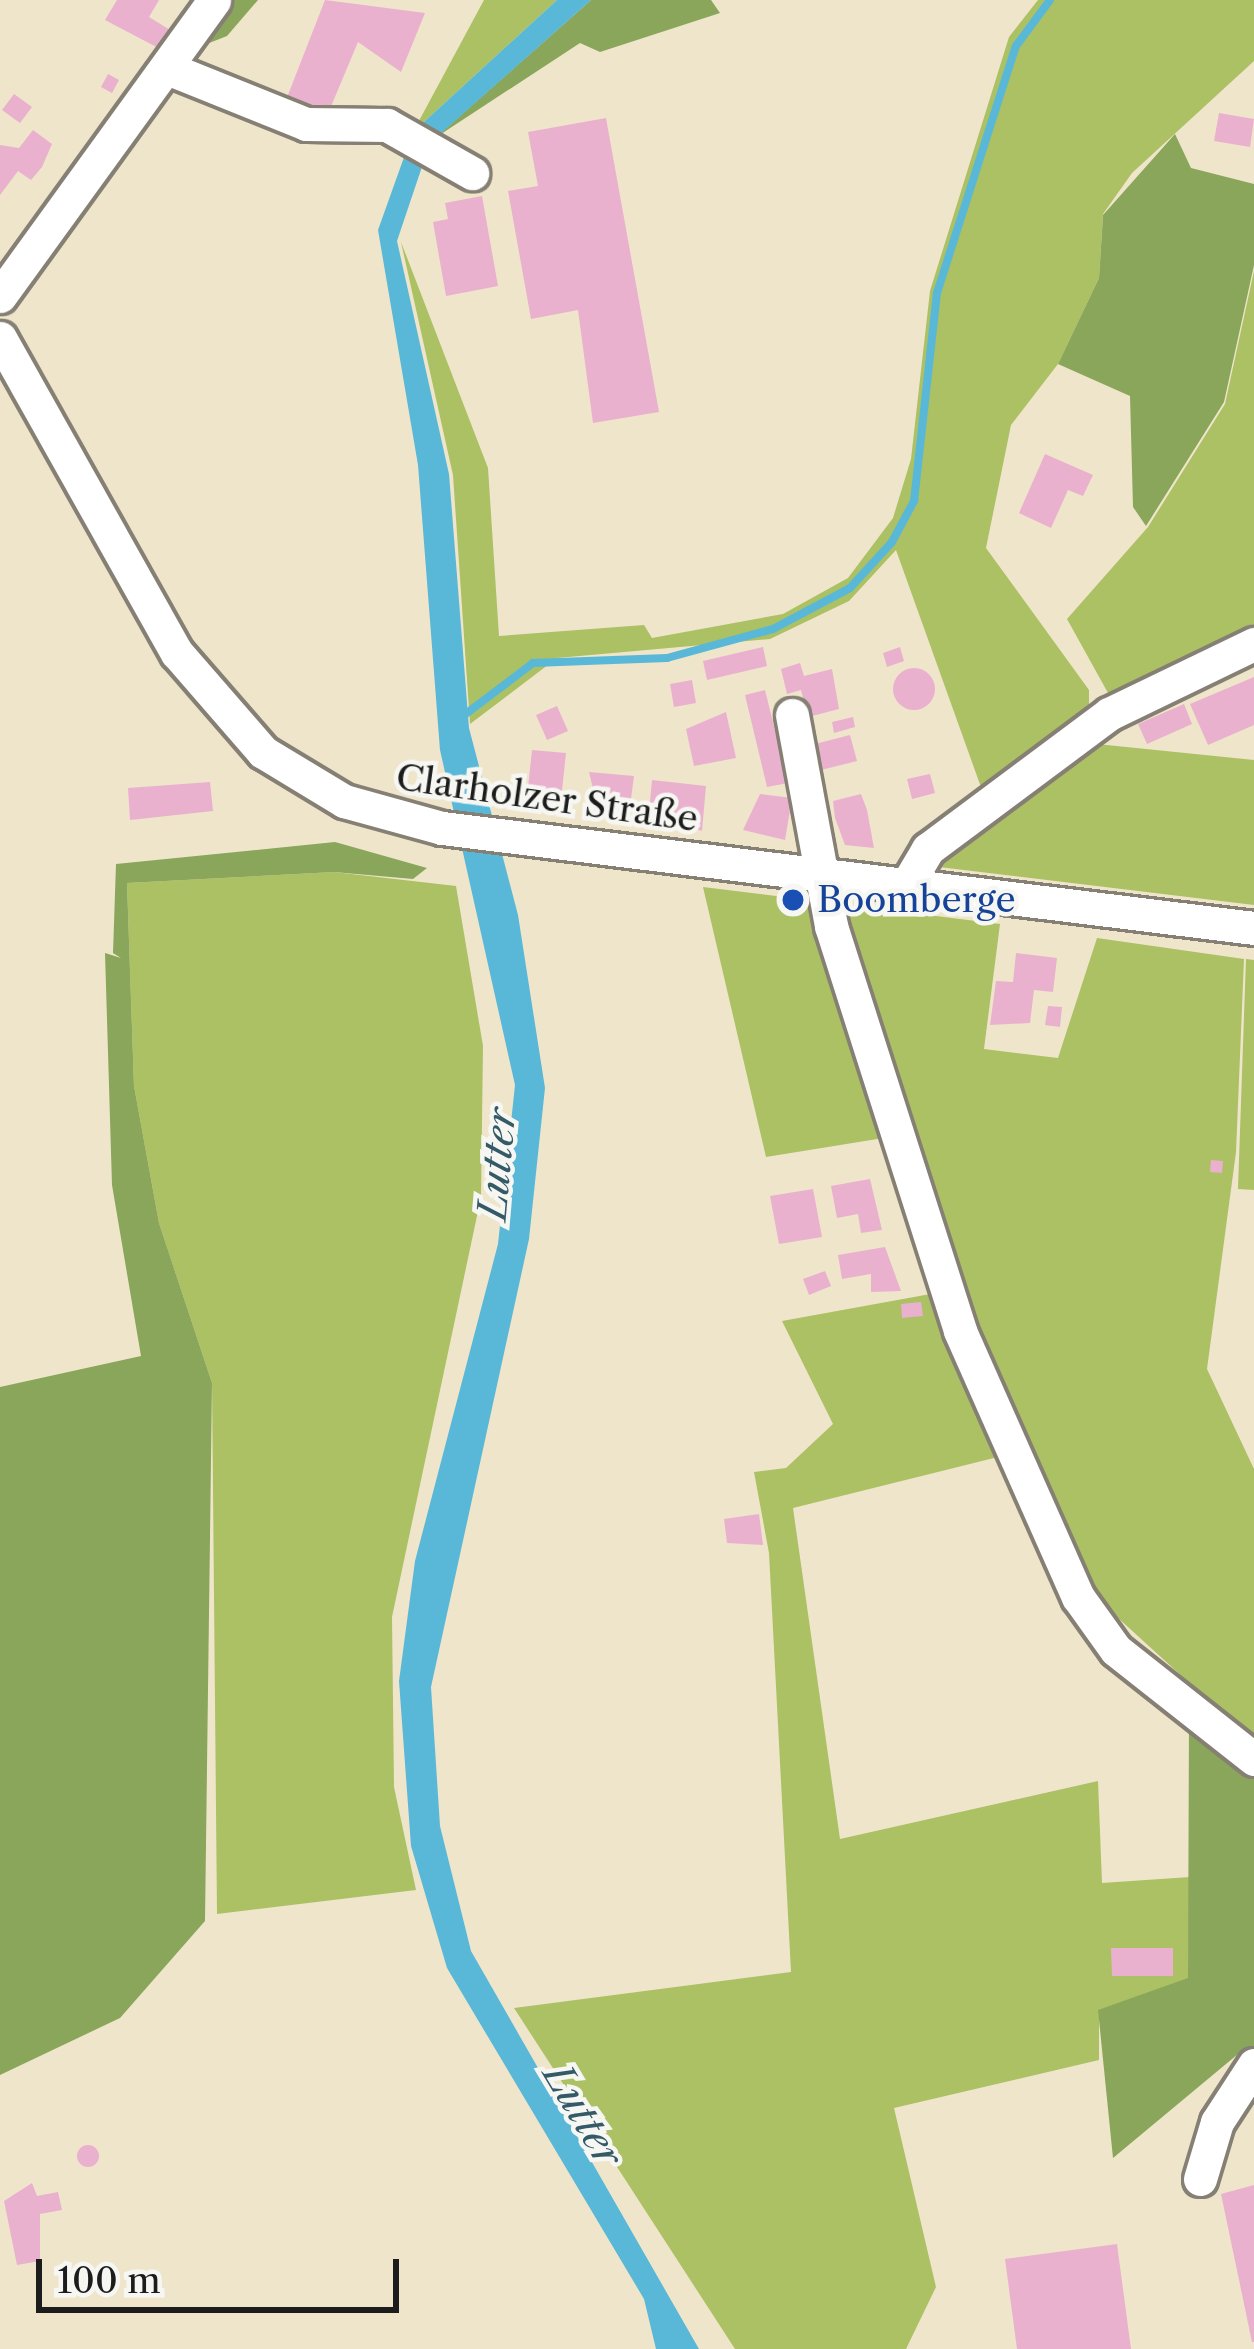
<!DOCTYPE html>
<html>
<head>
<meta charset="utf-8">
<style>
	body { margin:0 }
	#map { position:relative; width:1254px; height:2349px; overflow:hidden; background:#efe5cb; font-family:"Libre Caslon Text",serif }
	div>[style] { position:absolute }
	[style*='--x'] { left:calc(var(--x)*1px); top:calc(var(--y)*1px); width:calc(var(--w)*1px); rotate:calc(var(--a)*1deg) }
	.green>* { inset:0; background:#acc064 }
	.forest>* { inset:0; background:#89a65a }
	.water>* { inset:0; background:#59b8d7 }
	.stream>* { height:8px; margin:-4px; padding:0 4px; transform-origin:4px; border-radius:4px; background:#59b8d7 }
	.building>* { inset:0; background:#e9b1ce }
	.round { border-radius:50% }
	.roads { filter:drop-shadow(3px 0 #868074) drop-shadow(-3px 0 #868074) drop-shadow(0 3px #868074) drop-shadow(0 -3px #868074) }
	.minor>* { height:33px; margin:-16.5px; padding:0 16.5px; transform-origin:16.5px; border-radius:16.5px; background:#fff }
	.dots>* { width:33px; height:33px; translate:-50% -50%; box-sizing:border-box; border:6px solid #f6f6f2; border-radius:50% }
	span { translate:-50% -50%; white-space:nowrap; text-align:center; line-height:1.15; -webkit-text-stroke:9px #f6f6f2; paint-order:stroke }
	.street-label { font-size:36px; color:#1c1c1c }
	.transit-label { font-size:36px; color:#164399 }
	.left { translate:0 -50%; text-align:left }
	.water-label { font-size:39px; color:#345a67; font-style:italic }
	.scale { position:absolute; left:36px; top:2259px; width:363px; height:54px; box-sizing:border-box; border:6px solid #1c1c1c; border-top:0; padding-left:15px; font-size:36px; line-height:42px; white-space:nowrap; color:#1c1c1c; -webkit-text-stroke:9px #f6f6f2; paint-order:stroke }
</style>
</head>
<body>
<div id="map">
	<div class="green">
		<div style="clip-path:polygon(484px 0,557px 0,413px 132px)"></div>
		<div style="clip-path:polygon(1038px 0,1254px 0,1254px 61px,1132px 173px,1103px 214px,1099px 278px,1058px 364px,1011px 425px,986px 548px,1089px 690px,1089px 708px,982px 790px,896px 550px,849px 601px,770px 639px,557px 658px,470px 724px,453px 475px,401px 242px,488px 468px,499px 636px,644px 625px,652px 638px,783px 614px,848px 578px,893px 518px,911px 459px,930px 291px,1009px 37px)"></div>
		<div style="clip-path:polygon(1254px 271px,1254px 631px,1113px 702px,1067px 619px,1148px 527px,1225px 404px)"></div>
		<div style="clip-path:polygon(1087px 743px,1254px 760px,1254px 905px,939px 867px)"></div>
		<div style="clip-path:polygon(334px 872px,456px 886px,483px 1046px,481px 1197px,392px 1617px,394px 1787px,416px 1890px,217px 1914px,212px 1383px,159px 1223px,134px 1086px,127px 883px)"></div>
		<div style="clip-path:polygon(703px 887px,1000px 924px,984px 1049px,1058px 1058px,1097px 938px,1244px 959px,1236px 1152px,1207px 1369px,1254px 1469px,1254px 1742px,1094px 1596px,970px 1326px,902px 1135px,766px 1157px)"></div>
		<div style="clip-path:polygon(1246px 959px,1254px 960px,1254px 1190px,1238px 1189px)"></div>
		<div style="clip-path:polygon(936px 1293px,1006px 1455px,793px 1508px,840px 1839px,1098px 1781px,1102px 1883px,1190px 1877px,1188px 1979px,1099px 2010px,1099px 2060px,894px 2108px,936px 2287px,906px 2349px,735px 2349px,514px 2008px,791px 1972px,769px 1553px,754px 1472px,786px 1468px,833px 1424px,782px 1321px)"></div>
	</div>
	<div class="forest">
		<div style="clip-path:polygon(227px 0,258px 0,227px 36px,199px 47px)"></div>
		<div style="clip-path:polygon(591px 0,711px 0,720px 13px,600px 52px,580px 43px,435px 138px)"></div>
		<div style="clip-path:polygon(1175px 134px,1191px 168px,1254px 184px,1254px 265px,1224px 402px,1146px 526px,1133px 507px,1130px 396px,1058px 364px,1099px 278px,1103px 215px)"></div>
		<div style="clip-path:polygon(335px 842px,427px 868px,413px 879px,334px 872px,127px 883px,134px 1086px,159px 1223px,212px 1383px,205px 1921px,120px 2018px,0 2075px,0 1387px,141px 1356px,112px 1185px,105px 953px,121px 958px,113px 953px,116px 864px)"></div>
		<div style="clip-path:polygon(1189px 1715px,1254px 1771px,1254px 2053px,1238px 2054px,1113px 2158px,1098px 2010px,1188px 1978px)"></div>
	</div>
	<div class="water">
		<div style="clip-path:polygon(557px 0,591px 0,430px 143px,397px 241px,449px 474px,469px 728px,518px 915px,545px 1088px,529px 1239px,431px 1687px,440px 1826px,471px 1951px,699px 2349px,656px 2349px,644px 2299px,447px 1968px,411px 1846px,399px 1681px,415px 1561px,498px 1244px,515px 1085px,440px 750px,418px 465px,378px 230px,413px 132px)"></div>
	</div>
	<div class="stream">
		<div style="--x:459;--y:719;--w:93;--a:-37.1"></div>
		<div style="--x:533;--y:663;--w:134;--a:-2.1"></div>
		<div style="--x:667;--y:658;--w:110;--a:-15.3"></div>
		<div style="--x:773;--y:629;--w:87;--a:-28"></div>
		<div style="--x:850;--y:588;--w:62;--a:-47.6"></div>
		<div style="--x:892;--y:542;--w:47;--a:-61.8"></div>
		<div style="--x:914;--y:501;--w:209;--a:-83.7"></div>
		<div style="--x:937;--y:293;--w:259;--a:-72.3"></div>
		<div style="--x:1016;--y:46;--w:57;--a:-53.5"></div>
	</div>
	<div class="building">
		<div style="clip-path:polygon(117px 0,159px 0,149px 17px,175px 33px,164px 51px,105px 20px)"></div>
		<div style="clip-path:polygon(325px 0,425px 13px,401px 72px,358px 42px,327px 116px,286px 100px)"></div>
		<div style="clip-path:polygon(108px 74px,119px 80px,112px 93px,101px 87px)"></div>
		<div style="clip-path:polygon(14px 94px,32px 107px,20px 123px,2px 110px)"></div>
		<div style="clip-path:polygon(1219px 113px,1254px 119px,1250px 147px,1214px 141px)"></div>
		<div style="clip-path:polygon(606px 118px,659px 412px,593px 423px,578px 310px,531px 319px,508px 191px,538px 186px,528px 132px)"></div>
		<div style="clip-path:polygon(33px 130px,52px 144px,42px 167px,31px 180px,18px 171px,0 195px,0 145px,19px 148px)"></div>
		<div style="clip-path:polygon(482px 196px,498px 286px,446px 296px,433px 222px,448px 219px,445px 203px)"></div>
		<div style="clip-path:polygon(1045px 454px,1093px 475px,1083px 496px,1068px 490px,1051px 528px,1019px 513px)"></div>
		<div style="clip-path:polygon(763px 647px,767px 666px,707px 680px,703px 661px)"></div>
		<div style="clip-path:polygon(900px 647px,904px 661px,887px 667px,883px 653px)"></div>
		<div style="clip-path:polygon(800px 663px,804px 676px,832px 669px,839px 709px,808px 717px,801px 690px,787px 694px,781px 669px)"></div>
		<div class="round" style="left:893px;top:668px;width:42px;height:42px"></div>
		<div style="clip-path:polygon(1254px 677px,1254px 725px,1208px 745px,1190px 704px)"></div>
		<div style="clip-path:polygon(692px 680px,696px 703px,674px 707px,670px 684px)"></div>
		<div style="clip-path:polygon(765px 690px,788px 783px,767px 787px,745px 695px)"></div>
		<div style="clip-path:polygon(1184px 704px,1192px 724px,1147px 744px,1138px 724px)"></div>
		<div style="clip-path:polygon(557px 706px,568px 731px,547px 740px,536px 715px)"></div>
		<div style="clip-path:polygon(726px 712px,736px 758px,694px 766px,686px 729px)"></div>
		<div style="clip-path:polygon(853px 717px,855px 727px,834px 733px,832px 722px)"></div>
		<div style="clip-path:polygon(850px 735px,857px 761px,821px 770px,815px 744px)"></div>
		<div style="clip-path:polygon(532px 750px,566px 753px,561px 800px,527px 797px)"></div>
		<div style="clip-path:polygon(589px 772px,634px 776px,631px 799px,594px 793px)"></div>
		<div style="clip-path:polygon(930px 774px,935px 793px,912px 799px,907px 779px)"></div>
		<div style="clip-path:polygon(652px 780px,706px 786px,702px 831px,649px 813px)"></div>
		<div style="clip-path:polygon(210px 782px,213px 811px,130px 820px,128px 788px)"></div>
		<div style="clip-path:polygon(760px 794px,792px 798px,785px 840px,743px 830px)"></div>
		<div style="clip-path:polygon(861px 794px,867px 810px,874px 848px,845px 845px,835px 818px,833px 801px)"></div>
		<div style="clip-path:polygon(1016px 953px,1057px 958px,1053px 992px,1034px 990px,1030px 1023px,990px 1025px,996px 981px,1013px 982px)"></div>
		<div style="clip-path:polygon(1048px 1006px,1062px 1007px,1060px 1027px,1045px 1025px)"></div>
		<div style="clip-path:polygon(1211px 1160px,1223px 1161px,1222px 1173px,1210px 1172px)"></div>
		<div style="clip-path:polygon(870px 1179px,882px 1230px,861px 1233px,858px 1214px,837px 1218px,831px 1186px)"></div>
		<div style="clip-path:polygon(813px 1189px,822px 1237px,779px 1244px,770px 1196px)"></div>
		<div style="clip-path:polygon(885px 1247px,901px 1291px,871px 1292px,871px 1274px,842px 1279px,838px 1255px)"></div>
		<div style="clip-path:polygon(825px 1271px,831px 1286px,809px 1295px,803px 1279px)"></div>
		<div style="clip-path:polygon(921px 1302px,923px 1316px,902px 1318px,901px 1304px)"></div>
		<div style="clip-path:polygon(759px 1514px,763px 1545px,727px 1543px,724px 1519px)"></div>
		<div style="clip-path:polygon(1111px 1948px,1173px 1948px,1173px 1976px,1112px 1976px)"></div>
		<div class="round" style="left:77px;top:2145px;width:22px;height:22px"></div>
		<div style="clip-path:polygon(32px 2183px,37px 2196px,58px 2192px,62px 2210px,40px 2214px,40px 2261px,17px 2265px,4px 2201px)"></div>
		<div style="clip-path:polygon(1254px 2185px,1254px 2342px,1252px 2342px,1221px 2194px)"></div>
		<div style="clip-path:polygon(1117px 2244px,1131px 2349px,1017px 2349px,1005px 2259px)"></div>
	</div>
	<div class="roads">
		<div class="minor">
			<div style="--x:167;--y:68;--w:150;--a:21.9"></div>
			<div style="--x:306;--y:124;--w:81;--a:0.7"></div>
			<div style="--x:387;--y:125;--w:98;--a:29.5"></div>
			<div style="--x:0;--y:296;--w:365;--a:-54.1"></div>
			<div style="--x:0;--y:338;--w:361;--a:60.7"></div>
			<div style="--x:177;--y:653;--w:131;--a:49"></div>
			<div style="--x:263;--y:752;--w:95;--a:31.2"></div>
			<div style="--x:344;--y:801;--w:102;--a:15.4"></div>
			<div style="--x:442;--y:828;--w:818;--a:7.02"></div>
			<div style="--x:792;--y:715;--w:215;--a:79.5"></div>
			<div style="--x:831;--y:926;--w:425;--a:72.3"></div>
			<div style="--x:960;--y:1331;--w:291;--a:66.1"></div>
			<div style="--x:1078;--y:1597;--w:65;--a:54.4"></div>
			<div style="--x:1116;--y:1650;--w:176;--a:38.3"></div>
			<div style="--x:906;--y:886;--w:43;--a:-59.3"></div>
			<div style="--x:928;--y:849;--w:226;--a:-36.7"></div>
			<div style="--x:1109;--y:714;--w:161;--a:-25.8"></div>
			<div style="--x:1200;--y:2179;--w:59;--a:-73.4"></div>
			<div style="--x:1217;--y:2122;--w:68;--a:-57"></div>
		</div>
	</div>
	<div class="dots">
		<div style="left:793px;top:900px;background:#1a4fb4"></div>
	</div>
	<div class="street-label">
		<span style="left:547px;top:798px;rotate:8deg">Clarholzer Straße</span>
	</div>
	<div class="transit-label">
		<span class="left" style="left:817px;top:900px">Boomberge</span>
	</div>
	<div class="water-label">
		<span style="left:497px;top:1164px;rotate:-85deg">Lutter</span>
		<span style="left:583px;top:2115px;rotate:59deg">Lutter</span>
	</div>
	<div class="scale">100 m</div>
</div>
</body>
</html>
